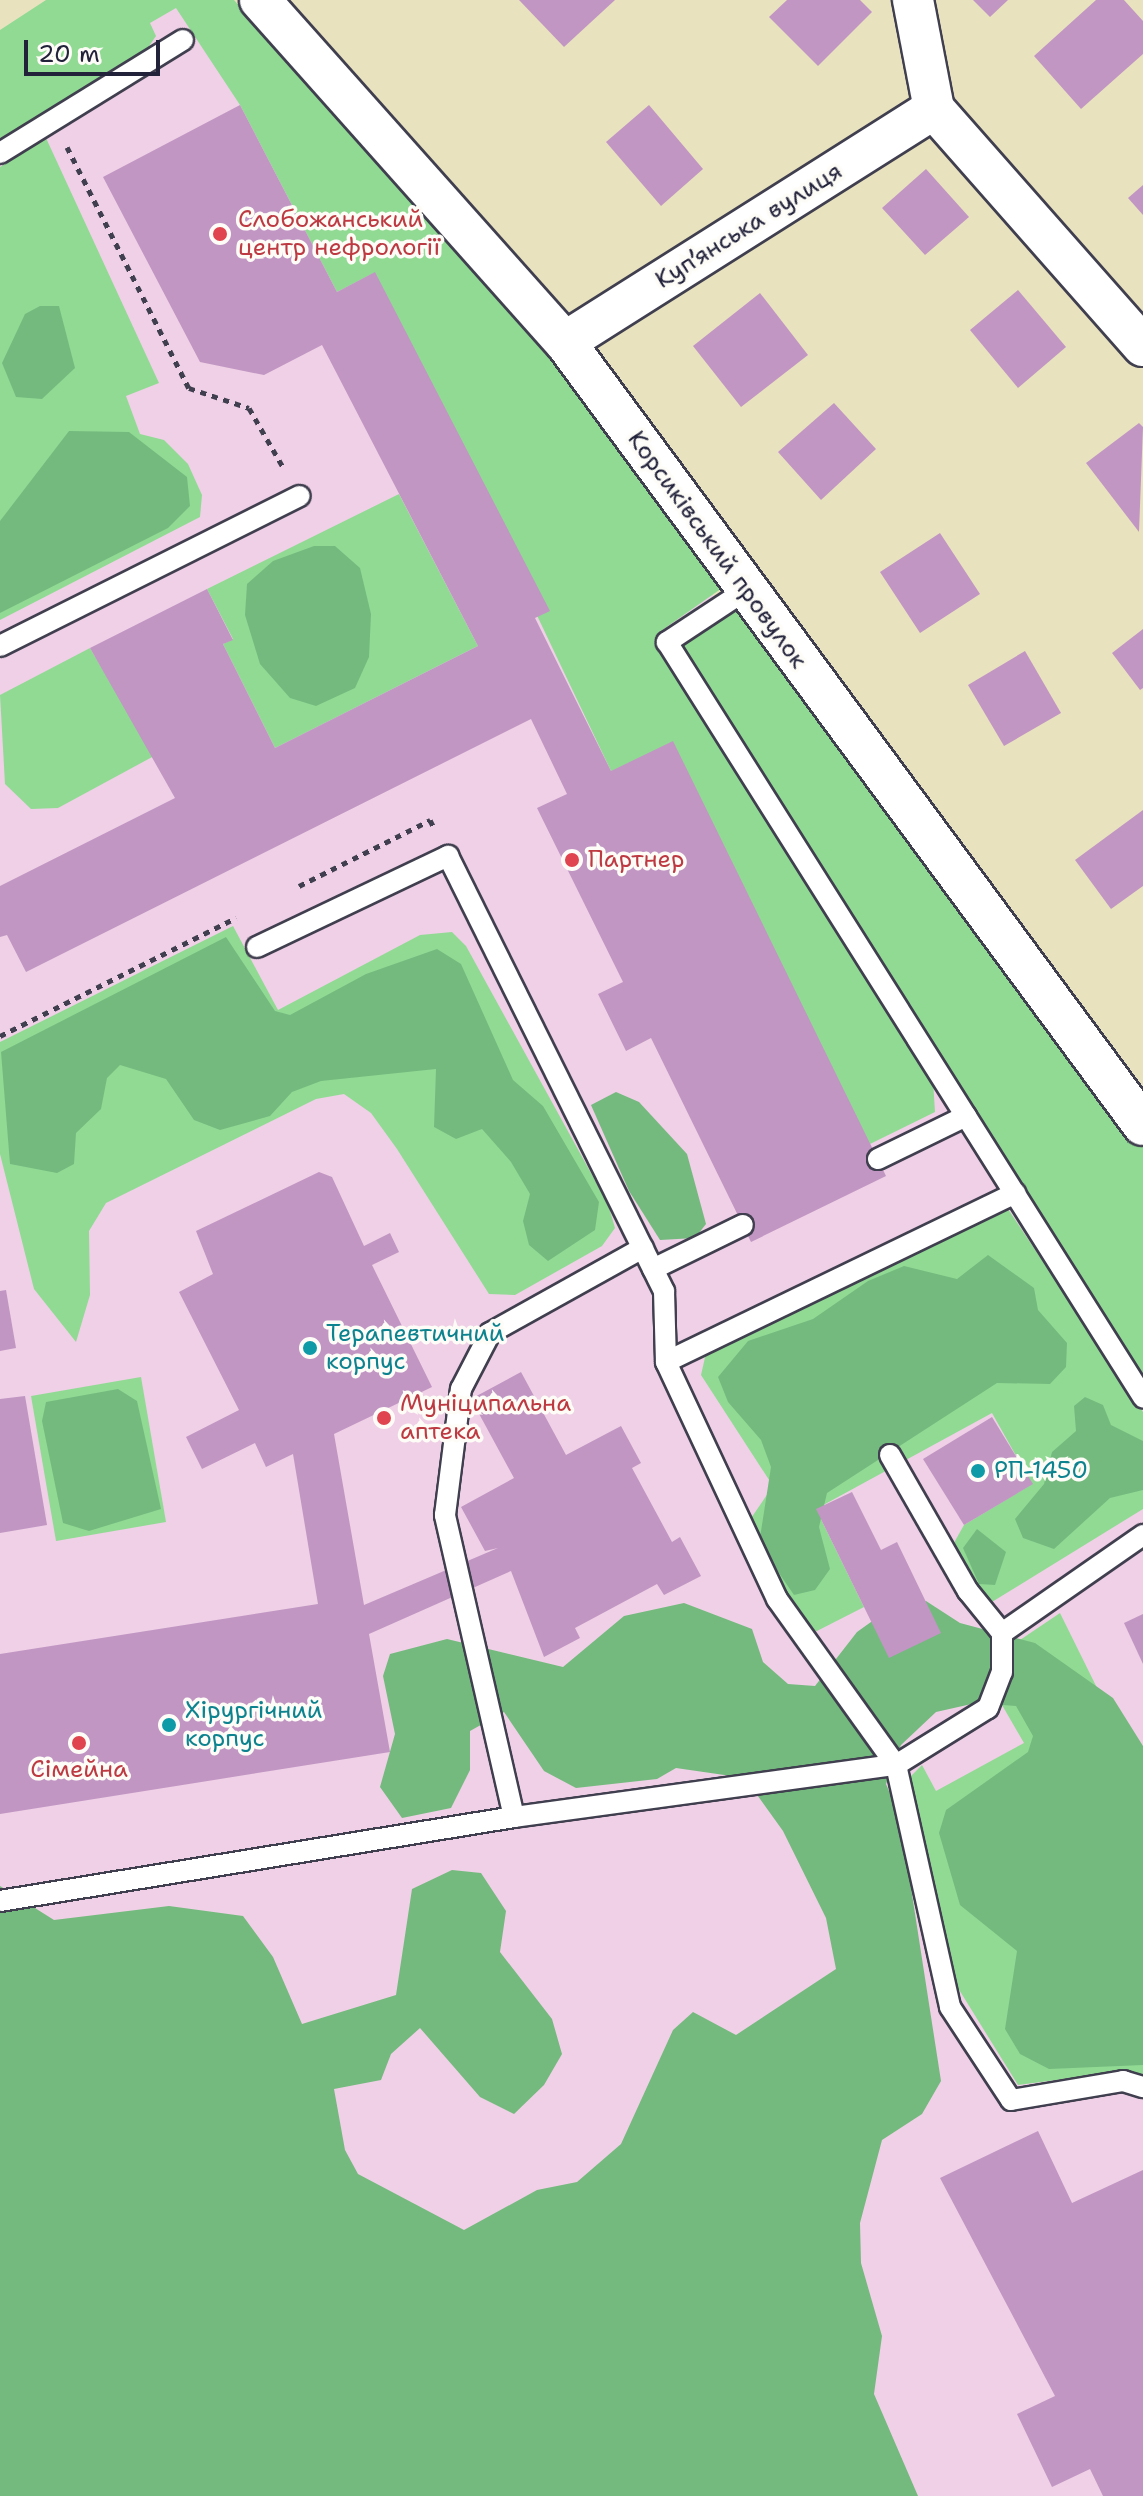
<!DOCTYPE html>
<html>
<head>
<meta charset="utf-8">
<style>
	body { margin:0 }
	#map { position:relative; width:1143px; height:2496px; overflow:hidden; background:#e9e2bf; font-family:"Shantell Sans",sans-serif }
	div>[style] { position:absolute }
	[style*='--x'] { left:calc(var(--x)*1px); top:calc(var(--y)*1px); width:calc(var(--w)*1px); rotate:calc(var(--a)*1deg) }
	.built>* { inset:0; background:#efd0e6 }
	.green>* { inset:0; background:#91da94 }
	.forest>* { inset:0; background:#74ba7e }
	.building>* { inset:0; background:#c196c3 }
	.path>* { height:5px; margin-top:-2.5px; transform-origin:0; background:repeating-linear-gradient(90deg,#403f4f 0 6px,transparent 0 12px) }
	.roads { filter:drop-shadow(2px 0 #403f4f) drop-shadow(-2px 0 #403f4f) drop-shadow(0 2px #403f4f) drop-shadow(0 -2px #403f4f) }
	.lane>* { height:20px; margin:-10px; padding:0 10px; transform-origin:10px; border-radius:10px; background:#fff }
	.street>* { height:40px; margin:-20px; padding:0 20px; transform-origin:20px; border-radius:20px; background:#fff }
	.dots>* { width:22px; height:22px; translate:-50% -50%; box-sizing:border-box; border:4px solid #fdfcf7; border-radius:50% }
	span { translate:-50% -50%; white-space:nowrap; text-align:center; line-height:1.15; -webkit-text-stroke:7px #fdfcf7; paint-order:stroke }
	.health-label { font-size:24px; color:#be3a42 }
	.left { translate:0 -50%; text-align:left }
	.street-label { font-size:24px; color:#22223b }
	.culture-label { font-size:24px; color:#0d838f }
	.scale { position:absolute; left:24px; top:40px; width:136px; height:36px; box-sizing:border-box; border:4px solid #22223b; border-top:0; padding-left:10px; font-size:24px; line-height:28px; white-space:nowrap; color:#22223b; -webkit-text-stroke:6px #fdfcf7; paint-order:stroke }
</style>
</head>
<body>
<div id="map">
	<div class="built">
		<div style="clip-path:polygon(224px 0,536px 352px,1143px 1187px,1143px 2496px,0 2496px,0 33px)"></div>
	</div>
	<div class="green">
		<div style="clip-path:polygon(46px 0,234px 0,544px 348px,725px 586px,658px 633px,658px 644px,933px 1080px,935px 1112px,870px 1144px,611px 771px,374px 273px,337px 292px,240px 105px,176px 8px,150px 23px,156px 36px,147px 49px,0 139px,0 30px)"></div>
		<div style="clip-path:polygon(46px 138px,159px 383px,126px 396px,140px 434px,164px 440px,188px 464px,202px 495px,200px 517px,0 620px,0 167px)"></div>
		<div style="clip-path:polygon(399px 494px,478px 646px,275px 748px,223px 644px,233px 639px,207px 589px)"></div>
		<div style="clip-path:polygon(741px 604px,1143px 1141px,1143px 1377px,675px 645px)"></div>
		<div style="clip-path:polygon(90px 648px,154px 756px,58px 808px,31px 809px,5px 784px,0 695px)"></div>
		<div style="clip-path:polygon(233px 926px,278px 1010px,420px 935px,452px 932px,466px 946px,608px 1204px,615px 1228px,602px 1246px,515px 1295px,489px 1294px,397px 1149px,371px 1113px,344px 1094px,316px 1099px,106px 1203px,89px 1231px,90px 1295px,76px 1342px,34px 1289px,0 1154px,0 1042px)"></div>
		<div style="clip-path:polygon(1008px 1209px,1143px 1412px,1143px 1509px,987px 1605px,954px 1555px,955px 1541px,964px 1525px,1032px 1484px,992px 1413px,816px 1509px,864px 1607px,811px 1634px,747px 1524px,773px 1486px,701px 1375px,706px 1353px)"></div>
		<div style="clip-path:polygon(141px 1377px,166px 1522px,56px 1541px,31px 1396px)"></div>
		<div style="clip-path:polygon(1060px 1613px,1143px 1781px,1143px 2076px,1126px 2071px,1018px 2085px,958px 1988px,910px 1777px,922px 1765px,936px 1791px,1024px 1743px,1002px 1705px,1017px 1642px)"></div>
	</div>
	<div class="forest">
		<div style="clip-path:polygon(40px 306px,59px 306px,75px 368px,42px 399px,16px 397px,2px 363px,25px 314px)"></div>
		<div style="clip-path:polygon(69px 431px,129px 432px,187px 477px,190px 506px,168px 528px,0 613px,0 521px)"></div>
		<div style="clip-path:polygon(314px 546px,335px 546px,360px 568px,371px 614px,369px 657px,355px 688px,316px 706px,290px 698px,260px 664px,245px 615px,247px 584px,273px 561px)"></div>
		<div style="clip-path:polygon(226px 937px,275px 1011px,290px 1015px,366px 974px,437px 949px,461px 964px,513px 1080px,543px 1106px,599px 1202px,595px 1230px,548px 1261px,529px 1245px,523px 1221px,530px 1194px,511px 1162px,482px 1129px,456px 1139px,434px 1127px,436px 1069px,321px 1081px,292px 1092px,270px 1116px,220px 1130px,194px 1120px,166px 1079px,120px 1065px,107px 1078px,101px 1109px,76px 1133px,74px 1164px,57px 1173px,10px 1164px,1px 1052px)"></div>
		<div style="clip-path:polygon(616px 1092px,639px 1102px,687px 1154px,706px 1224px,695px 1238px,660px 1240px,629px 1191px,591px 1105px)"></div>
		<div style="clip-path:polygon(988px 1255px,1034px 1288px,1038px 1310px,1067px 1343px,1066px 1367px,1050px 1384px,997px 1383px,827px 1493px,819px 1527px,830px 1569px,815px 1590px,794px 1595px,759px 1544px,771px 1467px,761px 1440px,728px 1402px,718px 1377px,748px 1341px,813px 1319px,868px 1281px,904px 1266px,957px 1279px)"></div>
		<div style="clip-path:polygon(118px 1389px,137px 1401px,161px 1509px,89px 1531px,63px 1523px,42px 1421px,46px 1402px)"></div>
		<div style="clip-path:polygon(1085px 1397px,1103px 1405px,1111px 1425px,1143px 1441px,1143px 1490px,1110px 1498px,1054px 1549px,1023px 1538px,1015px 1519px,1044px 1484px,1052px 1452px,1076px 1431px,1074px 1406px)"></div>
		<div style="clip-path:polygon(977px 1529px,1006px 1552px,995px 1585px,979px 1584px,963px 1548px)"></div>
		<div style="clip-path:polygon(926px 1601px,960px 1623px,1035px 1643px,1113px 1698px,1143px 1746px,1143px 2065px,1049px 2069px,1020px 2054px,1005px 2029px,1017px 1951px,960px 1905px,939px 1833px,946px 1810px,1028px 1752px,1033px 1736px,1016px 1706px,976px 1703px,936px 1712px,901px 1745px,886px 1784px,900px 1817px,941px 2081px,922px 2114px,882px 2140px,860px 2223px,861px 2263px,882px 2336px,874px 2394px,918px 2496px,0 2496px,0 1886px,54px 1920px,169px 1906px,243px 1916px,273px 1957px,302px 2024px,396px 1995px,412px 1889px,452px 1870px,481px 1873px,506px 1911px,500px 1952px,552px 2019px,562px 2054px,544px 2085px,514px 2114px,480px 2097px,420px 2028px,391px 2054px,381px 2080px,334px 2089px,345px 2150px,358px 2174px,464px 2230px,537px 2190px,577px 2182px,621px 2144px,673px 2030px,693px 2012px,736px 2035px,836px 1969px,826px 1918px,783px 1831px,745px 1778px,676px 1768px,657px 1779px,576px 1788px,544px 1771px,504px 1712px,470px 1731px,470px 1770px,451px 1808px,402px 1818px,380px 1787px,395px 1734px,383px 1676px,390px 1654px,447px 1639px,563px 1667px,624px 1616px,684px 1603px,752px 1629px,763px 1662px,788px 1684px,815px 1686px,857px 1632px,892px 1607px)"></div>
	</div>
	<div class="building">
		<div style="clip-path:polygon(519px 0,615px 0,564px 47px)"></div>
		<div style="clip-path:polygon(787px 0,860px 0,872px 12px,818px 66px,769px 17px)"></div>
		<div style="clip-path:polygon(973px 0,1008px 0,990px 17px)"></div>
		<div style="clip-path:polygon(1096px 0,1124px 0,1143px 21px,1143px 54px,1081px 109px,1034px 56px)"></div>
		<div style="clip-path:polygon(240px 105px,337px 292px,375px 272px,550px 611px,535px 618px,611px 771px,673px 741px,886px 1176px,751px 1242px,651px 1038px,626px 1051px,598px 994px,623px 982px,537px 808px,567px 794px,531px 719px,26px 972px,7px 935px,0 937px,0 886px,175px 798px,90px 648px,207px 589px,233px 640px,223px 644px,275px 748px,478px 646px,322px 345px,264px 375px,200px 362px,103px 177px)"></div>
		<div style="clip-path:polygon(649px 105px,703px 169px,661px 206px,606px 142px)"></div>
		<div style="clip-path:polygon(926px 169px,969px 217px,925px 255px,882px 208px)"></div>
		<div style="clip-path:polygon(1143px 185px,1143px 215px,1128px 198px)"></div>
		<div style="clip-path:polygon(1018px 290px,1066px 347px,1018px 388px,970px 330px)"></div>
		<div style="clip-path:polygon(760px 293px,808px 355px,741px 407px,693px 346px)"></div>
		<div style="clip-path:polygon(834px 403px,876px 449px,821px 500px,778px 452px)"></div>
		<div style="clip-path:polygon(1139px 423px,1143px 427px,1139px 532px,1086px 463px)"></div>
		<div style="clip-path:polygon(940px 533px,980px 594px,920px 633px,880px 572px)"></div>
		<div style="clip-path:polygon(1143px 629px,1143px 688px,1140px 690px,1112px 653px)"></div>
		<div style="clip-path:polygon(1025px 651px,1061px 713px,1004px 746px,968px 685px)"></div>
		<div style="clip-path:polygon(1143px 810px,1143px 886px,1111px 909px,1075px 860px)"></div>
		<div style="clip-path:polygon(319px 1172px,332px 1177px,364px 1246px,390px 1233px,399px 1252px,372px 1265px,432px 1387px,334px 1434px,364px 1605px,498px 1548px,485px 1551px,461px 1507px,514px 1478px,471px 1399px,521px 1372px,566px 1455px,621px 1426px,641px 1463px,632px 1468px,672px 1542px,680px 1537px,701px 1576px,664px 1595px,657px 1584px,575px 1628px,580px 1638px,544px 1657px,511px 1571px,369px 1634px,390px 1752px,0 1814px,0 1654px,318px 1604px,293px 1454px,266px 1467px,255px 1443px,202px 1469px,186px 1437px,239px 1410px,179px 1292px,213px 1274px,196px 1231px)"></div>
		<div style="clip-path:polygon(6px 1290px,16px 1348px,0 1351px,0 1291px)"></div>
		<div style="clip-path:polygon(25px 1396px,47px 1525px,0 1533px,0 1399px)"></div>
		<div style="clip-path:polygon(992px 1417px,1033px 1484px,964px 1525px,923px 1459px)"></div>
		<div style="clip-path:polygon(852px 1492px,881px 1550px,897px 1542px,941px 1633px,889px 1658px,816px 1509px)"></div>
		<div style="clip-path:polygon(1143px 1614px,1143px 1664px,1124px 1623px)"></div>
		<div style="clip-path:polygon(1038px 2131px,1072px 2203px,1143px 2170px,1143px 2496px,1103px 2496px,1090px 2469px,1052px 2487px,1017px 2414px,1055px 2396px,940px 2178px)"></div>
	</div>
	<div class="path">
		<div style="--x:67;--y:147;--w:270;--a:63.2"></div>
		<div style="--x:189;--y:388;--w:63;--a:18.4"></div>
		<div style="--x:249;--y:408;--w:68;--a:60"></div>
		<div style="--x:299;--y:886;--w:147;--a:-26.7"></div>
		<div style="--x:430;--y:820;--w:7;--a:63"></div>
		<div style="--x:0;--y:1036;--w:264;--a:-26.6"></div>
	</div>
	<div class="roads">
		<div class="lane">
			<div style="--x:0;--y:153;--w:215;--a:-31.7"></div>
			<div style="--x:746;--y:590;--w:95;--a:146.6"></div>
			<div style="--x:667;--y:642;--w:893;--a:57.77"></div>
			<div style="--x:0;--y:646;--w:335;--a:-26.6"></div>
			<div style="--x:257;--y:947;--w:212;--a:-25.5"></div>
			<div style="--x:448;--y:856;--w:486;--a:63.6"></div>
			<div style="--x:664;--y:1291;--w:71;--a:88.4"></div>
			<div style="--x:666;--y:1362;--w:262;--a:64.9"></div>
			<div style="--x:777;--y:1599;--w:204;--a:54.4"></div>
			<div style="--x:896;--y:1765;--w:248;--a:77.4"></div>
			<div style="--x:950;--y:2007;--w:111;--a:56.7"></div>
			<div style="--x:1011;--y:2100;--w:114;--a:-9.6"></div>
			<div style="--x:1123;--y:2081;--w:21;--a:17"></div>
			<div style="--x:878;--y:1159;--w:98;--a:-26"></div>
			<div style="--x:653;--y:1269;--w:100;--a:-26.1"></div>
			<div style="--x:666;--y:1362;--w:388;--a:-25.8"></div>
			<div style="--x:890;--y:1455;--w:157;--a:60.2"></div>
			<div style="--x:968;--y:1591;--w:54;--a:51"></div>
			<div style="--x:514;--y:1817;--w:310;--a:-102.9"></div>
			<div style="--x:445;--y:1515;--w:127;--a:-82.8"></div>
			<div style="--x:461;--y:1389;--w:63;--a:-62.6"></div>
			<div style="--x:490;--y:1333;--w:175;--a:-29.1"></div>
			<div style="--x:0;--y:1901;--w:521;--a:-9.28"></div>
			<div style="--x:514;--y:1817;--w:386;--a:-7.8"></div>
			<div style="--x:896;--y:1765;--w:108;--a:-31.8"></div>
			<div style="--x:988;--y:1708;--w:39;--a:-69"></div>
			<div style="--x:1002;--y:1672;--w:39;--a:-90"></div>
			<div style="--x:1002;--y:1633;--w:172;--a:-34.8"></div>
		</div>
		<div class="street">
			<div style="--x:260;--y:0;--w:458;--a:48.3"></div>
			<div style="--x:565;--y:342;--w:973;--a:53.57"></div>
			<div style="--x:913;--y:0;--w:111;--a:79.1"></div>
			<div style="--x:934;--y:109;--w:316;--a:48.6"></div>
			<div style="--x:565;--y:342;--w:436;--a:-32.3"></div>
		</div>
	</div>
	<div class="dots">
		<div style="left:220px;top:234px;background:#e0444e"></div>
		<div style="left:572px;top:860px;background:#e0444e"></div>
		<div style="left:310px;top:1348px;background:#0f9aa8"></div>
		<div style="left:384px;top:1418px;background:#e0444e"></div>
		<div style="left:978px;top:1471px;background:#0f9aa8"></div>
		<div style="left:169px;top:1725px;background:#0f9aa8"></div>
		<div style="left:79px;top:1743px;background:#e0444e"></div>
	</div>
	<div class="health-label">
		<span class="left" style="left:238px;top:234px">Слобожанський<br>центр нефрології</span>
		<span class="left" style="left:588px;top:860px">Партнер</span>
		<span class="left" style="left:400px;top:1418px">Муніципальна<br>аптека</span>
		<span style="left:79px;top:1770px">Сімейна</span>
	</div>
	<div class="street-label">
		<span style="left:749px;top:226px;rotate:-32deg">Куп’янська вулиця</span>
		<span style="left:717px;top:550px;rotate:54deg">Корсиківський провулок</span>
	</div>
	<div class="culture-label">
		<span class="left" style="left:326px;top:1348px">Терапевтичний<br>корпус</span>
		<span class="left" style="left:994px;top:1471px">РП-1450</span>
		<span class="left" style="left:185px;top:1725px">Хірургічний<br>корпус</span>
	</div>
	<div class="scale">20 m</div>
</div>
</body>
</html>
